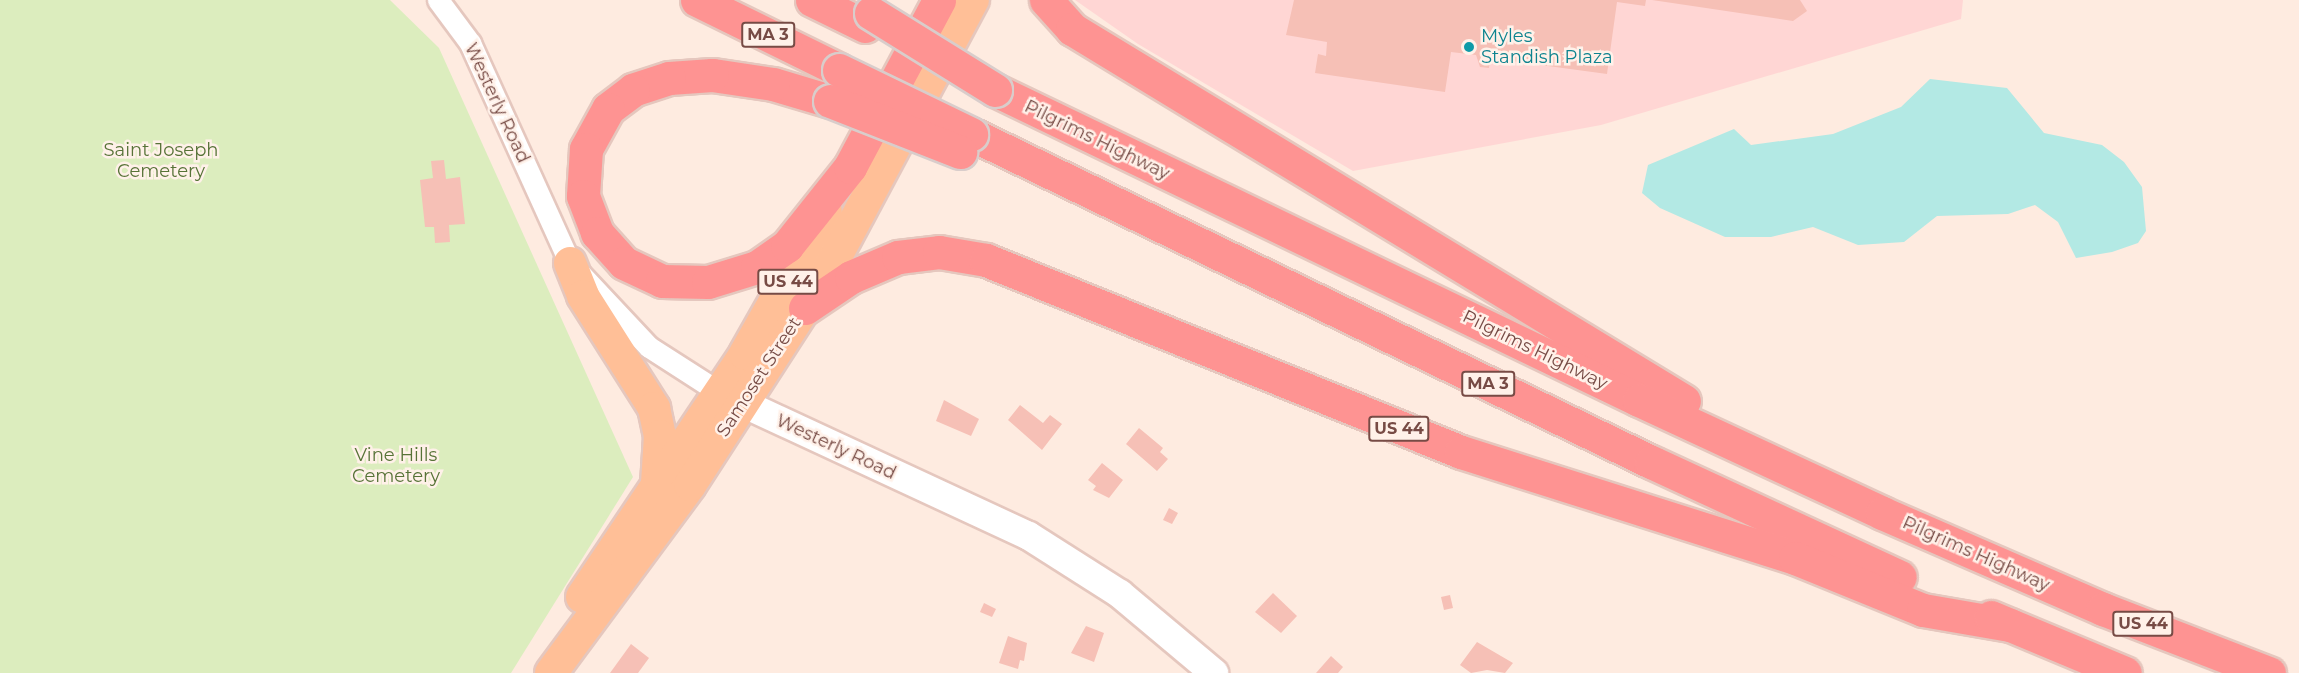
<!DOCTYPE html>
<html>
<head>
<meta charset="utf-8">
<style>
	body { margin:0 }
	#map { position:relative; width:2299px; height:673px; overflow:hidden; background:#feebe0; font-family:Montserrat,sans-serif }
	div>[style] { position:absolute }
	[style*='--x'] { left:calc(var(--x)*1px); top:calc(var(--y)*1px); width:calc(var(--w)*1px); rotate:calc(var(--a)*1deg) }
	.commercial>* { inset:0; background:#ffd6d4 }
	.green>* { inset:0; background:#dcedbe }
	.water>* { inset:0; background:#b3e9e4 }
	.building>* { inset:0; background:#f6c0b6 }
	.roads { filter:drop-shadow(2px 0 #e5c7be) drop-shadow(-2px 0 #e5c7be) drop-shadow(0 2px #e5c7be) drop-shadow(0 -2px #e5c7be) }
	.street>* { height:21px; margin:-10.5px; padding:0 10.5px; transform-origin:10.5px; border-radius:10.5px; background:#fff }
	.secondary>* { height:28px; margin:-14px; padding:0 14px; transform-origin:14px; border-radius:14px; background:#fff }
	.primary>* { height:32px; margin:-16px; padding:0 16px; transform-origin:16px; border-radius:16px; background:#ffbf97 }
	.highway>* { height:33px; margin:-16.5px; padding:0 16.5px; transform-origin:16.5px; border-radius:16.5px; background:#fe9392 }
	.bridges { filter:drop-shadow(2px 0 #d9cdcb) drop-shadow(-2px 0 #d9cdcb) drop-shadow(0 2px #d9cdcb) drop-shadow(0 -2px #d9cdcb) }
	.highway-bridge>* { height:33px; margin:-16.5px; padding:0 16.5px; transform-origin:16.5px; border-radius:16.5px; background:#fe9392 }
	.dots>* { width:16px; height:16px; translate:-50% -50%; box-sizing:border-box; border:3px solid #fff1e9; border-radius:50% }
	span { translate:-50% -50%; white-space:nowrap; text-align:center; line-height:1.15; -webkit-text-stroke:5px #fff1e9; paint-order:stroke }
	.shield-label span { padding:2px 4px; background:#fff1e9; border:2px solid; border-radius:4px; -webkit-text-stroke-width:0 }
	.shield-label { font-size:16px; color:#774b45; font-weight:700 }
	.culture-label { font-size:18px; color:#0d838f }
	.left { translate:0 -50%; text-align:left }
	.street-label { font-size:18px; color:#774b45 }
	.park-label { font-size:18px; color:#577337 }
</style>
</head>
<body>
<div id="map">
	<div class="commercial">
		<div style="clip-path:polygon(1075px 0,1963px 0,1961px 19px,1601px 125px,1353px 171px,1138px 44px)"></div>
	</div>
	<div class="green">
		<div style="clip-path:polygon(0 0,390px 0,439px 48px,633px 477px,511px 673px,0 673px)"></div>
	</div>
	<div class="water">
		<div style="clip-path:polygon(1930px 79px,2007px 88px,2044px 133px,2102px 145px,2124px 162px,2142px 187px,2146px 231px,2138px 243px,2112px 252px,2076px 258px,2058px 222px,2035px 205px,2008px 214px,1937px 216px,1904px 242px,1858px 245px,1813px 227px,1771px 237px,1725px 237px,1660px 208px,1642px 193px,1648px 165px,1734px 129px,1751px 145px,1833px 134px,1901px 107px)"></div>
	</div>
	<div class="building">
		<div style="clip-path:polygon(1294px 0,1646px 0,1645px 6px,1617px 2px,1607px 74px,1490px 58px,1489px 68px,1480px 67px,1476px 55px,1451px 52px,1445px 92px,1315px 73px,1318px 54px,1326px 56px,1327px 42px,1286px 35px)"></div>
		<div style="clip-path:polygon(1652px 0,1800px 0,1807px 11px,1793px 21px)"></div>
		<div style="clip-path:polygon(444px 160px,446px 179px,460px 177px,465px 224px,449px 225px,450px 242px,435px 243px,434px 227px,425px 227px,420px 180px,433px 178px,431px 161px)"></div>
		<div style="clip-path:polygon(944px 400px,979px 419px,971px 436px,936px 421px)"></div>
		<div style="clip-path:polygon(1020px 405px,1043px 423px,1050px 415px,1062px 424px,1042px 450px,1008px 420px)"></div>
		<div style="clip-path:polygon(1139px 428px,1163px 448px,1160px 452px,1168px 459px,1157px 471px,1126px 444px)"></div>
		<div style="clip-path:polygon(1102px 463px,1123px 480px,1109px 498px,1093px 490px,1096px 486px,1088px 480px)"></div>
		<div style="clip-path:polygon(1169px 508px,1178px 513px,1172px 524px,1163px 520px)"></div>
		<div style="clip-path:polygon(1273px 593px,1297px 616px,1281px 633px,1255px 612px)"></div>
		<div style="clip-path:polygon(1450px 595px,1453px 608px,1444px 610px,1441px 597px)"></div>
		<div style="clip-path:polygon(984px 603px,996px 609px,992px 617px,980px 612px)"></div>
		<div style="clip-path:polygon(1086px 626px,1104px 633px,1094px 662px,1071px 653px)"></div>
		<div style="clip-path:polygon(1008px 636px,1027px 643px,1024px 661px,1020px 660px,1018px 669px,999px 663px)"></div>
		<div style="clip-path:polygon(1477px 642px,1513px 663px,1505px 673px,1487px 670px,1471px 673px,1460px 665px)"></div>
		<div style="clip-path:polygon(631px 644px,649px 658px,638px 673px,610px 673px)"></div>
		<div style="clip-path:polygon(1331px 656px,1343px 667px,1338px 673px,1316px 673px)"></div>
	</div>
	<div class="roads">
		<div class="street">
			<div style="--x:438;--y:0;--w:54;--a:53.3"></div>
			<div style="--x:470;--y:43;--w:242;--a:65.6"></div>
			<div style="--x:570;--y:263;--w:115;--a:46.8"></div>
			<div style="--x:649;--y:347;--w:83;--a:32.7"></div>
		</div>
		<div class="secondary">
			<div style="--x:723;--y:394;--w:337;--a:24.9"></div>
			<div style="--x:1029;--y:536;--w:108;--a:32.5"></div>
			<div style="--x:1120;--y:594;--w:123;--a:40"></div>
		</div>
		<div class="primary">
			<div style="--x:570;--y:263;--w:35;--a:68"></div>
			<div style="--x:583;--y:296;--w:133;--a:57.6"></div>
			<div style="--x:654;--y:408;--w:29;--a:78"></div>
			<div style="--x:660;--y:436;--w:48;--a:93.6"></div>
			<div style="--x:582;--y:597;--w:293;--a:-56.1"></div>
			<div style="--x:745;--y:354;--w:164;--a:-60.5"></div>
			<div style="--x:551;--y:673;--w:234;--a:-53.5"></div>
			<div style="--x:690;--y:485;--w:250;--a:-57.1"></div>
			<div style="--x:826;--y:275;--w:312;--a:-61.9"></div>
		</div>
		<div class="highway">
			<div style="--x:697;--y:0;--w:158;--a:26.2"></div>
			<div style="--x:812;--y:0;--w:59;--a:26.1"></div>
			<div style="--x:1046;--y:0;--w:39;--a:48"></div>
			<div style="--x:1072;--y:29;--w:716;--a:31.29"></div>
			<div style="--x:995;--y:90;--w:715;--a:25.7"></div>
			<div style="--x:1639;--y:400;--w:268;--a:24.9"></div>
			<div style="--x:1882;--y:513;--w:241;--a:23.5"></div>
			<div style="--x:2103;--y:609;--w:178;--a:21.1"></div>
			<div style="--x:830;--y:101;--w:59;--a:-163.4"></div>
			<div style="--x:773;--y:84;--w:62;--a:-171.6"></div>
			<div style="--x:712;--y:75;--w:43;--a:176"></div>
			<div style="--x:669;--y:78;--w:38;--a:162"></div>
			<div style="--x:633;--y:90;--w:31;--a:143"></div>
			<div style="--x:608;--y:109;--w:46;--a:118.8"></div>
			<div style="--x:586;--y:149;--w:47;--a:93.7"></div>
			<div style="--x:583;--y:196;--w:40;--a:69"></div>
			<div style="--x:597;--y:233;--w:40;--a:48"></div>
			<div style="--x:624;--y:263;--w:42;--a:25.3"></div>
			<div style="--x:662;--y:281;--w:46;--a:1.2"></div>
			<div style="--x:708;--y:282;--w:51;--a:-17"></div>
			<div style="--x:757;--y:267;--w:37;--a:-35"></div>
			<div style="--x:787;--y:246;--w:101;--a:-51.4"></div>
			<div style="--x:850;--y:167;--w:189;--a:-61.9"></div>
			<div style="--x:971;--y:134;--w:755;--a:25.75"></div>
			<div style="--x:1651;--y:462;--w:274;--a:24.8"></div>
			<div style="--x:805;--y:308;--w:55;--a:-34"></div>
			<div style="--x:851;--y:277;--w:51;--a:-23.1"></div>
			<div style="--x:898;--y:257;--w:41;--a:-7"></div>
			<div style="--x:939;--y:252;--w:48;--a:9.7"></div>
			<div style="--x:986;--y:260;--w:512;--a:22.01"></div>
			<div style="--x:1461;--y:452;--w:350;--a:17.6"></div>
			<div style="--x:1795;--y:558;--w:138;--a:22.1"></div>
			<div style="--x:1923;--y:610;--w:88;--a:9.8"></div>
			<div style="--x:1991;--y:617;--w:145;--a:22.7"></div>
		</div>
	</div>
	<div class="bridges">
		<div class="highway-bridge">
			<div style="--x:871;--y:13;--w:146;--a:31.8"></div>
			<div style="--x:839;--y:70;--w:147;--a:25.9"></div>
			<div style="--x:830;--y:101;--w:140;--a:21.4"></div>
		</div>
	</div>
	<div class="dots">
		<div style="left:1469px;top:47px;background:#0f9aa8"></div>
	</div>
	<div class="shield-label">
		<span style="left:768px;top:35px">MA 3</span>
		<span style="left:788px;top:282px">US 44</span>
		<span style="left:1488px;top:384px">MA 3</span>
		<span style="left:1399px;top:429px">US 44</span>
		<span style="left:2143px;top:624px">US 44</span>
	</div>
	<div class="culture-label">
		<span class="left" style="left:1481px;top:47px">Myles<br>Standish Plaza</span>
	</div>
	<div class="street-label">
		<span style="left:497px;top:103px;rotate:65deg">Westerly Road</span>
		<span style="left:1097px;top:140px;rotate:26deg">Pilgrims Highway</span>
		<span style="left:1535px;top:350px;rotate:26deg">Pilgrims Highway</span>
		<span style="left:759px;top:377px;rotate:-57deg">Samoset Street</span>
		<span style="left:836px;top:447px;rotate:25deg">Westerly Road</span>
		<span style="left:1976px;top:554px;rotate:24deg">Pilgrims Highway</span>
	</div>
	<div class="park-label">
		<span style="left:161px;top:161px">Saint Joseph<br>Cemetery</span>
		<span style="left:396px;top:466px">Vine Hills<br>Cemetery</span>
	</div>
</div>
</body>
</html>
